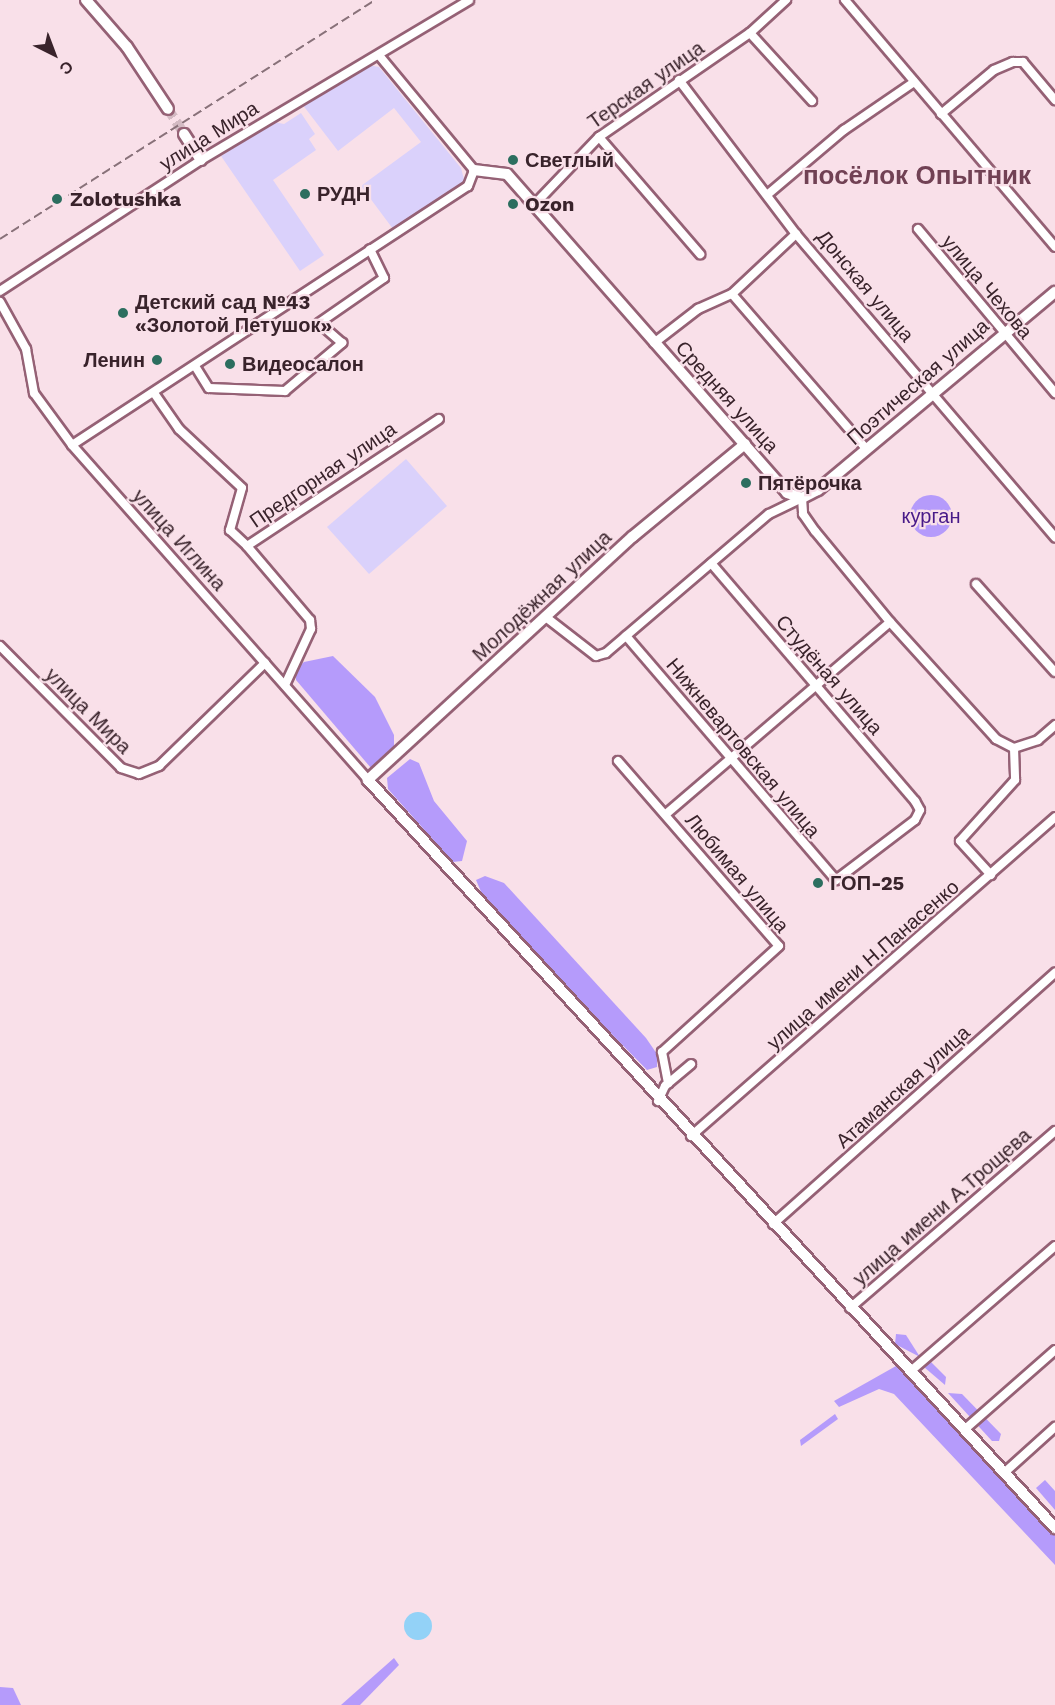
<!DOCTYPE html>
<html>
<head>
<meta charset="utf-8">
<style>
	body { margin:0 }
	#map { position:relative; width:1055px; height:1705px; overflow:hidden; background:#f9e0e9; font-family:"Work Sans",sans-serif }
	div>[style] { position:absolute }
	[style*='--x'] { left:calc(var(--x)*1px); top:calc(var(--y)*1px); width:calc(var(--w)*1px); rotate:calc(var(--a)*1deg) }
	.green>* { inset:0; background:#dad1fb }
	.forest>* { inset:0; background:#b59bfb }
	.round { border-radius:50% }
	.water>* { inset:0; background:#93d2f7 }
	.tertiary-tunnel>* { height:10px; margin-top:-5px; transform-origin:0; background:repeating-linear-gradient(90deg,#d3bac3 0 10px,transparent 0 15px) }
	.roads { filter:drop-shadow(2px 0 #956175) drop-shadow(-2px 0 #956175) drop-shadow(0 2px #956175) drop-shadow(0 -2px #956175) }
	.minor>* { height:8px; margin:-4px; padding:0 4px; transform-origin:4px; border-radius:4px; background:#fff }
	.tertiary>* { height:10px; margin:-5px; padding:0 5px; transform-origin:5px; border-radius:5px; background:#fff }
	.rail>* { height:2px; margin-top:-1px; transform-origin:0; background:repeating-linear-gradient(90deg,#887179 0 9px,transparent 0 13.5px) }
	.dots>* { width:16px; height:16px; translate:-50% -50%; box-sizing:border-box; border:3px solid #f9e0e9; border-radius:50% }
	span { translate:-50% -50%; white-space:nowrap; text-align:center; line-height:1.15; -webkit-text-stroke:4.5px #f9e0e9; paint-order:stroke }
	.street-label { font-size:20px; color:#39232b }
	.poi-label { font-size:20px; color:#39232b; font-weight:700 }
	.left { translate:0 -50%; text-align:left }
	.right { translate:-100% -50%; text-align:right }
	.park-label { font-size:20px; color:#481a89 }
	.district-label { font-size:26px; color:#714154; font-weight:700 }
	.north { position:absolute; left:24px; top:24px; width:60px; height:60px; -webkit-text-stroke:4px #f9e0e9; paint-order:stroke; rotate:138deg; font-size:16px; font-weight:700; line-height:24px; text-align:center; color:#39232b }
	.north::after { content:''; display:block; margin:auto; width:21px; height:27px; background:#39232b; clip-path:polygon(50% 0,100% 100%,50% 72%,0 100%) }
</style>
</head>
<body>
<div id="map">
	<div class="green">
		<div style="clip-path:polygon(368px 65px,379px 67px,461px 168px,465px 183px,393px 229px,361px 186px,421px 142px,394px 108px,338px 151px,302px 104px)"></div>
		<div style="clip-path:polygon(301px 113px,315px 134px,309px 139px,316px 150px,273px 180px,324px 255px,300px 271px,221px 156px,274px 122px,284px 124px)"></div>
		<div style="clip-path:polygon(406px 459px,447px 506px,369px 574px,327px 527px)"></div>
	</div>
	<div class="forest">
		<div class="round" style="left:910px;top:495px;width:42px;height:42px"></div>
		<div style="clip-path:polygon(333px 656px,375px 697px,394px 735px,394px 746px,371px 768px,296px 680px,296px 669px,304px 662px)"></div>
		<div style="clip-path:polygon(410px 759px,419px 763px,434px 801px,467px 841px,462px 861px,453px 862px,388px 789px,387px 778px)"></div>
		<div style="clip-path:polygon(485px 876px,504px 883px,646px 1038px,657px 1054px,657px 1067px,647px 1070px,488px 908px,476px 880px)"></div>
		<div style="clip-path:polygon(896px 1334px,906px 1335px,920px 1357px,895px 1344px)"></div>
		<div style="clip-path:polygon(931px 1362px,946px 1377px,945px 1385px,924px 1367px)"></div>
		<div style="clip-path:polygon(896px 1366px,1055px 1533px,1055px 1565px,894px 1394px,879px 1389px,839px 1407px,834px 1401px)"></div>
		<div style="clip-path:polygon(948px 1393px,962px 1394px,1001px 1434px,999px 1441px,992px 1441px)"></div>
		<div style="clip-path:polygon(835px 1414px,838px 1419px,801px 1446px,800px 1440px)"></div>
		<div style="clip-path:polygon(1045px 1480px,1055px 1491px,1055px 1510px,1036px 1488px)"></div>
		<div style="clip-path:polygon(394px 1658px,399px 1665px,360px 1705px,341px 1705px)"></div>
		<div style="clip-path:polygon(0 1687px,13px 1688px,21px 1705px,0 1705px)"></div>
	</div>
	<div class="water">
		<div class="round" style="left:404px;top:1612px;width:28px;height:28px"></div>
	</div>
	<div class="tertiary-tunnel">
		<div style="--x:168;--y:109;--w:30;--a:57"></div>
	</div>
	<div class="roads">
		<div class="minor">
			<div style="--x:845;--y:0;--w:324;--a:49.6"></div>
			<div style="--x:750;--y:33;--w:92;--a:47.6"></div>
			<div style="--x:679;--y:80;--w:193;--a:52.8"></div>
			<div style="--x:796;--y:234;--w:399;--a:49.5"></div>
			<div style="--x:941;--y:114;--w:69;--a:-39.7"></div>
			<div style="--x:994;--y:70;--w:21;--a:-23"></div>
			<div style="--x:1013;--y:62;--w:10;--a:0"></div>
			<div style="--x:1023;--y:62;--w:50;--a:49.9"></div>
			<div style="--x:599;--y:137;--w:155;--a:49.2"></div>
			<div style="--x:767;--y:195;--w:101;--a:-40.2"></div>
			<div style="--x:844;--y:130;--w:85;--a:-34.4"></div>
			<div style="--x:534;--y:205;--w:94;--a:-46.3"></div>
			<div style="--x:599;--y:137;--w:183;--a:-34.6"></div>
			<div style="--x:750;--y:33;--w:49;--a:-42.5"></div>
			<div style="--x:918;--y:229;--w:214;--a:50.1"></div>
			<div style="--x:0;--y:291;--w:240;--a:-33.1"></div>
			<div style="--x:201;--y:160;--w:312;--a:-30.8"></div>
			<div style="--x:732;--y:294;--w:206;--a:49.1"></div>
			<div style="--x:0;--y:302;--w:54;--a:61"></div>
			<div style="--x:26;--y:349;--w:45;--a:79.7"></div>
			<div style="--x:34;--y:393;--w:64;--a:53.8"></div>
			<div style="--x:72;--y:445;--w:447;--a:48.5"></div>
			<div style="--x:654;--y:343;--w:56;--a:-37.7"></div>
			<div style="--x:698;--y:309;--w:37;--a:-24"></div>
			<div style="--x:732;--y:294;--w:88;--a:-43.2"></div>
			<div style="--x:195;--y:366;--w:26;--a:58"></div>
			<div style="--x:209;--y:388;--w:76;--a:2.3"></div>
			<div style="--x:285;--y:391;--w:75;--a:-40.1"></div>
			<div style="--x:342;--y:343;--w:30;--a:-139"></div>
			<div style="--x:319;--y:323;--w:79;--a:-34.7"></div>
			<div style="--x:384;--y:278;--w:32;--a:-116"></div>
			<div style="--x:154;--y:393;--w:44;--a:55.2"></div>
			<div style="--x:179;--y:429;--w:86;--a:43.1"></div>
			<div style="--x:242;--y:488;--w:44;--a:105.9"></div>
			<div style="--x:230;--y:530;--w:23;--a:43"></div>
			<div style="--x:72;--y:445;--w:473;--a:-33.2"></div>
			<div style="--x:468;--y:186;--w:17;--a:-69"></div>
			<div style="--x:474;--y:170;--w:149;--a:-129.6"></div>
			<div style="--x:976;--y:584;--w:118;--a:48.1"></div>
			<div style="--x:547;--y:618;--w:62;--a:37.8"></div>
			<div style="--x:596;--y:656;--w:10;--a:-17"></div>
			<div style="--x:606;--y:653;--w:214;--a:-40.5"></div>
			<div style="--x:769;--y:514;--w:37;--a:-26"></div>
			<div style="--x:802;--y:498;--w:16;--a:86"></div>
			<div style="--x:803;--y:514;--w:21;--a:55"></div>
			<div style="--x:815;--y:531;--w:118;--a:50.5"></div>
			<div style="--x:890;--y:622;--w:158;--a:47.8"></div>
			<div style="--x:996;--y:739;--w:20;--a:27"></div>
			<div style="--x:1014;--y:748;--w:32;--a:88"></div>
			<div style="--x:1015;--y:780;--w:82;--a:132"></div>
			<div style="--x:960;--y:841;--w:46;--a:47.6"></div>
			<div style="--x:626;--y:636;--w:322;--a:49.3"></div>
			<div style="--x:836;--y:880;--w:99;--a:-37.2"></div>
			<div style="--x:915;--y:820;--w:11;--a:-63"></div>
			<div style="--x:920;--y:810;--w:10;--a:-119"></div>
			<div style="--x:915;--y:801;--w:313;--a:-130.6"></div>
			<div style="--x:0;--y:646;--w:172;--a:45.2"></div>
			<div style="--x:121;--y:768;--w:19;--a:18"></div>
			<div style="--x:139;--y:774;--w:22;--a:-22"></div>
			<div style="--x:159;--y:766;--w:148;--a:-44.2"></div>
			<div style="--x:285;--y:685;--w:62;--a:-65.1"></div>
			<div style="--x:311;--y:629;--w:9;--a:-96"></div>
			<div style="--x:310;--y:620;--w:97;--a:-130.4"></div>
			<div style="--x:247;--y:546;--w:230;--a:-33.5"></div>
			<div style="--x:1014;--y:748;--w:25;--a:-18"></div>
			<div style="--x:1038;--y:740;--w:23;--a:-41"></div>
			<div style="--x:618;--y:761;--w:245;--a:49"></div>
			<div style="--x:779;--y:946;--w:158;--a:137.8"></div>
			<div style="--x:662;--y:1052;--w:32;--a:79"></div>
			<div style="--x:666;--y:814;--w:295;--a:-40.6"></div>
			<div style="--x:658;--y:1101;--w:17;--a:-65"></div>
			<div style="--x:665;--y:1086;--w:34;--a:-40"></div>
			<div style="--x:691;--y:1136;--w:484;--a:-41.2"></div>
			<div style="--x:773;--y:1224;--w:378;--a:-41.7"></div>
			<div style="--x:850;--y:1308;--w:271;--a:-40.8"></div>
			<div style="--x:912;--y:1370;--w:189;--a:-40.9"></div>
			<div style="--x:964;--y:1430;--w:121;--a:-41.3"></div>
			<div style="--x:1004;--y:1473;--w:69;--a:-42"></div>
		</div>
		<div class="tertiary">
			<div style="--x:86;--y:0;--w:62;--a:48.9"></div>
			<div style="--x:127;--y:47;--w:74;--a:56.5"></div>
			<div style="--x:184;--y:134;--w:31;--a:57"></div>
			<div style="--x:474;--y:170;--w:33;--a:7"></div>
			<div style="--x:507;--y:174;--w:424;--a:48.7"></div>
			<div style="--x:787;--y:493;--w:16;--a:18"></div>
			<div style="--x:802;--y:498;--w:18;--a:-27"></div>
			<div style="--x:818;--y:490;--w:309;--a:-39.9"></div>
			<div style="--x:745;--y:444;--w:146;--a:140.5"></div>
			<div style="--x:632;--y:537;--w:359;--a:137.4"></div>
			<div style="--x:368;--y:780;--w:1016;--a:47.43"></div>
		</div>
	</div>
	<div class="rail">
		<div style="--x:0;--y:239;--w:445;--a:-32.5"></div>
	</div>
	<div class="dots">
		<div style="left:513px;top:160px;background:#2c6e5f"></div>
		<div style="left:305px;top:194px;background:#2c6e5f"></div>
		<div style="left:57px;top:199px;background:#2c6e5f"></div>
		<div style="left:513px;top:204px;background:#2c6e5f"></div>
		<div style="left:123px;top:313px;background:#2c6e5f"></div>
		<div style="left:157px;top:360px;background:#2c6e5f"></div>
		<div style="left:230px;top:364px;background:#2c6e5f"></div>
		<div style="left:746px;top:483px;background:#2c6e5f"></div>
		<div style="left:818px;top:883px;background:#2c6e5f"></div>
	</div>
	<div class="street-label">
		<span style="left:646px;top:85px;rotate:-35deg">Терская улица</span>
		<span style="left:209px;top:136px;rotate:-32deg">улица Мира</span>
		<span style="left:865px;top:286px;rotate:50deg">Донская улица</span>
		<span style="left:987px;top:287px;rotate:50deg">улица Чехова</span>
		<span style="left:918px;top:382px;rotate:-41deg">Поэтическая улица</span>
		<span style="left:727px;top:397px;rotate:48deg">Средняя улица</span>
		<span style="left:323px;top:475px;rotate:-34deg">Предгорная улица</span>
		<span style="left:179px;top:540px;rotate:48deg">улица Иглина</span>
		<span style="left:542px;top:596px;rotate:-43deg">Молодёжная улица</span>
		<span style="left:829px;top:675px;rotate:49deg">Студёная улица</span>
		<span style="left:88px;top:711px;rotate:45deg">улица Мира</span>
		<span style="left:743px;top:748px;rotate:50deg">Нижневартовская улица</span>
		<span style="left:737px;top:873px;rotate:50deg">Любимая улица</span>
		<span style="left:863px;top:965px;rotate:-41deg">улица имени Н.Панасенко</span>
		<span style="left:903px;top:1087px;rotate:-42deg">Атаманская улица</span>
		<span style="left:942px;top:1207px;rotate:-41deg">улица имени А.Трощева</span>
	</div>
	<div class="poi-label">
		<span class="left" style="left:525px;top:160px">Светлый</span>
		<span class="left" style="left:317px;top:194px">РУДН</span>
		<span class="left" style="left:70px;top:199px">Zolotushka</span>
		<span class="left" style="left:525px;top:204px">Ozon</span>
		<span class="left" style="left:135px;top:314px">Детский сад №43<br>«Золотой Петушок»</span>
		<span class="right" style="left:145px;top:360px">Ленин</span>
		<span class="left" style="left:242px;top:364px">Видеосалон</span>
		<span class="left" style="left:758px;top:483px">Пятёрочка</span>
		<span class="left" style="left:830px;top:883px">ГОП-25</span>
	</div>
	<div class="park-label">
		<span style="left:931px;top:516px">курган</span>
	</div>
	<div class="district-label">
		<span style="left:917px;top:176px">посёлок Опытник</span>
	</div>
	<div class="north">С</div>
</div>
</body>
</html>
